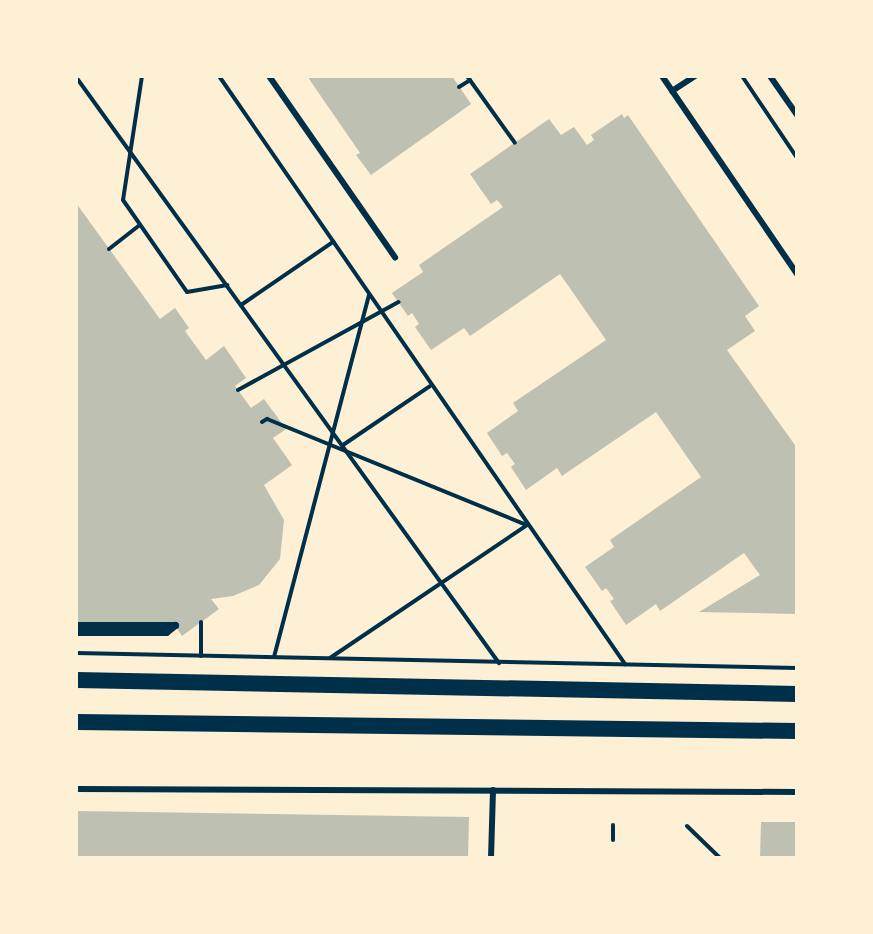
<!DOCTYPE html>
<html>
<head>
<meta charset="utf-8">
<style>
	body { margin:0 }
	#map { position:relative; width:873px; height:934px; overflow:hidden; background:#fdf0d5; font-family:"Varela Round",sans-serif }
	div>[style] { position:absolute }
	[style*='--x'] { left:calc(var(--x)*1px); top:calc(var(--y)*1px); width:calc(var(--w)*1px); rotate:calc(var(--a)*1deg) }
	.building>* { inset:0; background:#bec0b2 }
	.path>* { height:4px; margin:-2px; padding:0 2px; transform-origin:2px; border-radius:2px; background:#003049 }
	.service>* { height:6px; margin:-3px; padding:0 3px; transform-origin:3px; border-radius:3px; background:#003049 }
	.pedestrian>* { height:7px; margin:-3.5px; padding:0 3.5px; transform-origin:3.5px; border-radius:3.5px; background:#003049 }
	.secondary>* { height:16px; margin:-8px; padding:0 8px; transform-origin:8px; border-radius:8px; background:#003049 }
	span { translate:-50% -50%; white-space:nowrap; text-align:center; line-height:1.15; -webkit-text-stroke:6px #fdf0d5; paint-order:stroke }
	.frame { position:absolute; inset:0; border:78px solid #fdf0d5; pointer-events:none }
</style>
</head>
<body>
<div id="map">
	<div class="building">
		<div style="clip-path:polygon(307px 76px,452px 76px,471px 104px,371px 175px,356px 155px,360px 153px)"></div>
		<div style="clip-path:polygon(622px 114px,624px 118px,628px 115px,759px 306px,745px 316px,755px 331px,727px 350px,797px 448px,797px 614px,699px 612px,760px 575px,744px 553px,660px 611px,656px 604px,626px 625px,610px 601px,614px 599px,606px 588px,602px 591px,585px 567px,614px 547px,610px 540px,701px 477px,656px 412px,562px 476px,557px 468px,526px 490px,511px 467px,515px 464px,507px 453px,502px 456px,487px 433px,518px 411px,513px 403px,606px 340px,560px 274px,470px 336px,464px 328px,431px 350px,415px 327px,419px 324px,412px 313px,408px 316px,392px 293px,423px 272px,419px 265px,503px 207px,497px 200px,491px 204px,470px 174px,549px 119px,561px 135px,574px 127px,587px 145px,594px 140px,591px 135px)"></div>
		<div style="clip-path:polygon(76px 203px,160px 319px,175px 308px,189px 328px,185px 331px,206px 360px,224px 346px,246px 378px,235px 386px,251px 408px,264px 399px,286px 429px,273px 438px,292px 465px,264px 485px,284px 520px,280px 559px,259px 585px,233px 596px,211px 599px,219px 609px,182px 636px,175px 625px,76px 632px)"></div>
		<div style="clip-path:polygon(76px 811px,469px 817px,468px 858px,76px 858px)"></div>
		<div style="clip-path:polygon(761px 822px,797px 822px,797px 858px,760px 858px)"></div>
	</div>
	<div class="path">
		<div style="--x:142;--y:76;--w:125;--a:98.7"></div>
		<div style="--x:123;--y:200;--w:112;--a:55.2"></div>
		<div style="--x:187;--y:292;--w:41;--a:-9.9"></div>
		<div style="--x:219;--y:76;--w:715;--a:55.38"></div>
		<div style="--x:467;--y:76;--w:82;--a:54.4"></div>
		<div style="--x:742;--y:76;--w:99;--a:56.1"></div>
		<div style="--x:76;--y:77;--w:723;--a:54.18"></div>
		<div style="--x:459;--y:87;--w:13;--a:-32"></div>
		<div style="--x:109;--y:249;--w:39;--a:-38"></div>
		<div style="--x:241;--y:305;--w:112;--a:-34.4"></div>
		<div style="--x:238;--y:390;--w:183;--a:-28.7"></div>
		<div style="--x:262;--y:422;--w:6;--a:-31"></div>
		<div style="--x:267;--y:419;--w:278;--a:22.2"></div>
		<div style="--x:343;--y:445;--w:105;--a:-34.1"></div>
		<div style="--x:201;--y:622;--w:34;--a:90"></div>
		<div style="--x:76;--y:653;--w:721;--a:1.19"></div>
		<div style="--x:274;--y:657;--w:374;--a:-75.3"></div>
		<div style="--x:330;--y:658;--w:238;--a:-34"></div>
		<div style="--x:687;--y:826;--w:46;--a:44.1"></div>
		<div style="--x:613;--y:840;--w:15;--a:-90"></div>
	</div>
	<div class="service">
		<div style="--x:269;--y:76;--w:221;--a:55.2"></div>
		<div style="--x:662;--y:76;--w:240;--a:55.7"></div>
		<div style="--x:770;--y:76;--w:47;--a:55.3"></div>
		<div style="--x:672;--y:91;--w:27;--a:-33"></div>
		<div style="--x:76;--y:789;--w:721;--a:0.24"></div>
		<div style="--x:491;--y:858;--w:68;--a:-88.3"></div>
	</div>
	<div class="pedestrian">
		<div style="--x:76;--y:625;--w:99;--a:0"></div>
		<div style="--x:175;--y:625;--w:11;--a:142"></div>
		<div style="--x:166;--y:632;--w:90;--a:180"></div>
	</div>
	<div class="secondary">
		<div style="--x:76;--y:680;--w:721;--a:1.11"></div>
		<div style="--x:76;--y:722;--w:721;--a:0.72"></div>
	</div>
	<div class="frame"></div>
</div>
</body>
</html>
